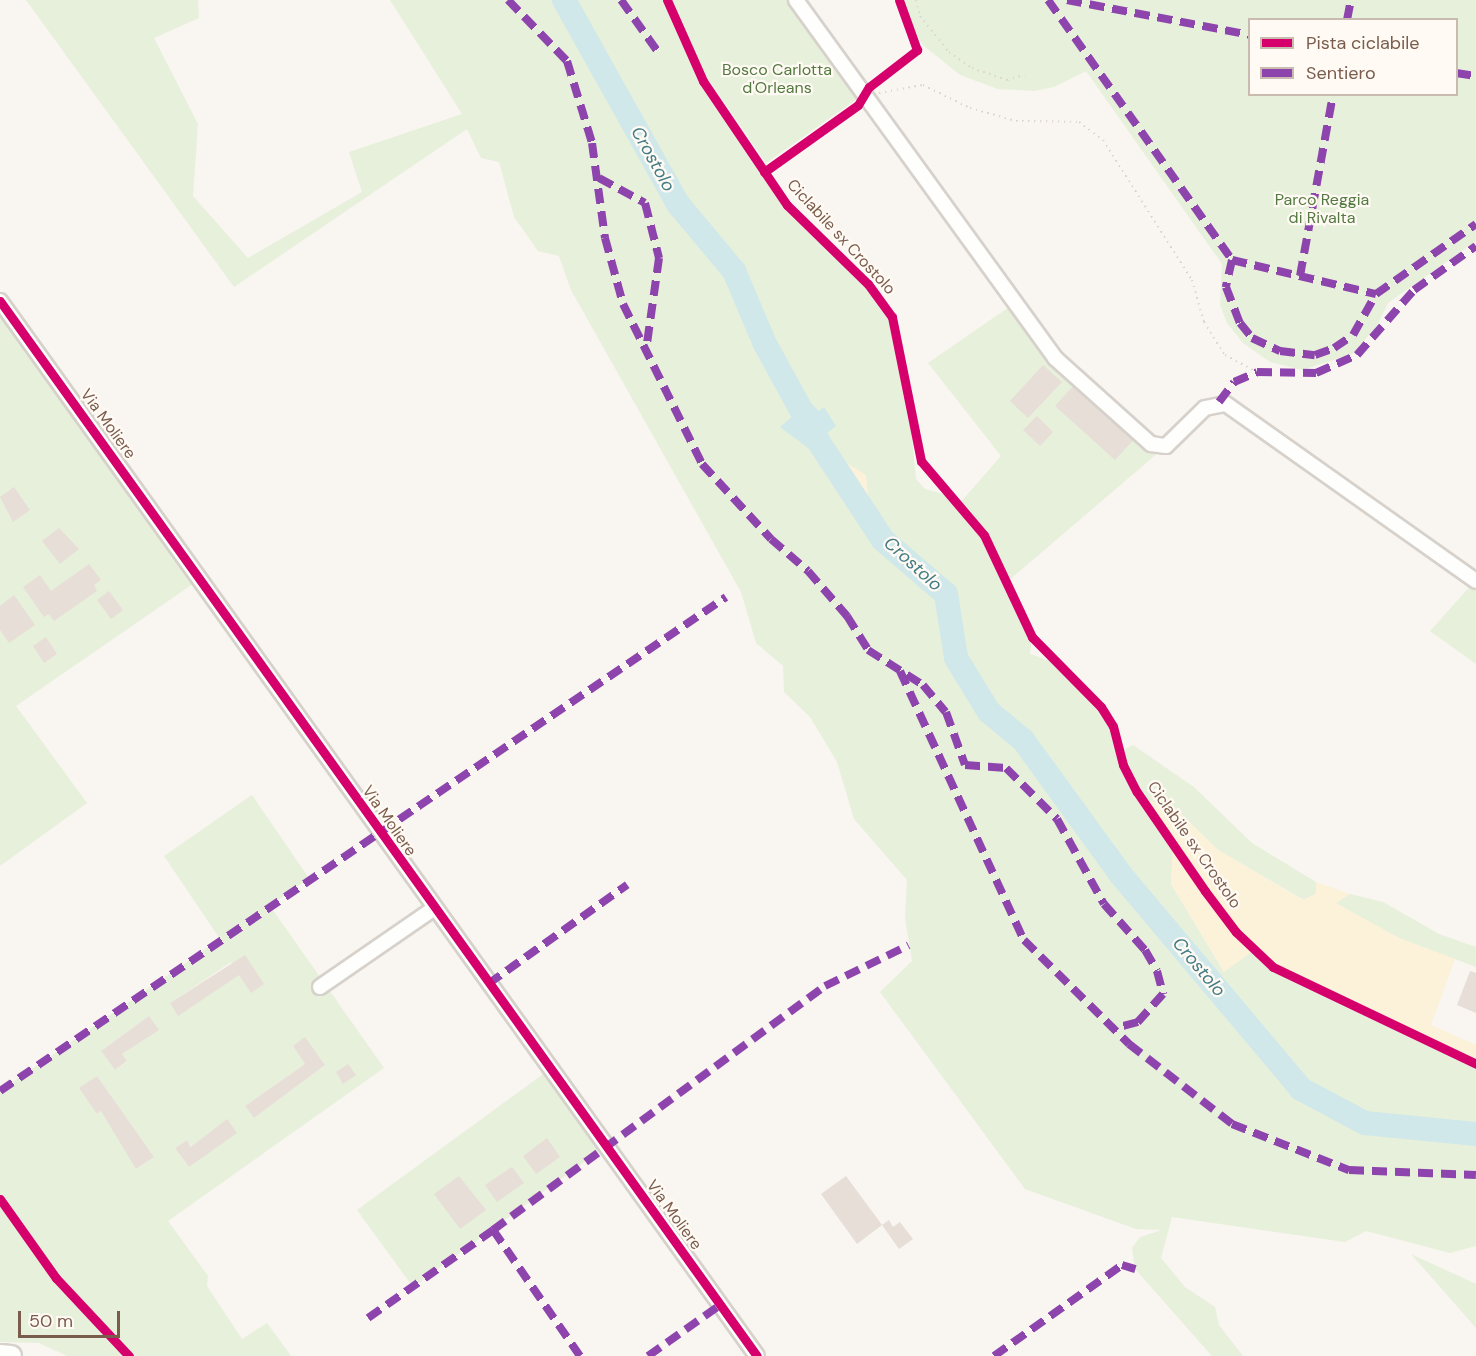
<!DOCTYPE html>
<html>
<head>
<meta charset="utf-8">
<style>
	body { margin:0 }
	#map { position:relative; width:1476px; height:1356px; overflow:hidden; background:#f9f5f0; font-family:"DM Sans",sans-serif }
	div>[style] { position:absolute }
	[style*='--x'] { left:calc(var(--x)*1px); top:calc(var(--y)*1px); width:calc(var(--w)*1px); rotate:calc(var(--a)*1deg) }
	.green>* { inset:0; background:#e7f0db }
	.sand>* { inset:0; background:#fbf2d9 }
	.water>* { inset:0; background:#d0e8ea }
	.river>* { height:24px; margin:-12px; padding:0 12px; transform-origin:12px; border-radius:12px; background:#d0e8ea }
	.building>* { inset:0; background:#e6ded7 }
	.path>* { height:2px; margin-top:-1px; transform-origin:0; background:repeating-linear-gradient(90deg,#dcd5d0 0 1.5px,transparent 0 6px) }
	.roads { filter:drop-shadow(2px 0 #d7d1cb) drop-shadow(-2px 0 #d7d1cb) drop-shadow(0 2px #d7d1cb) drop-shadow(0 -2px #d7d1cb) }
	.street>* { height:14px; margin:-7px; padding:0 7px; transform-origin:7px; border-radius:7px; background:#fefefd }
	.secondary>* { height:20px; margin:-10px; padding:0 10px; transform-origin:10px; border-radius:10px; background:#fefefd }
	.quiet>* { height:8px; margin-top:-4px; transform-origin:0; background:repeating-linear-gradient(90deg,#8e44ad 0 15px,transparent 0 23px) }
	.cycleway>* { height:9px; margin:-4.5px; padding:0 4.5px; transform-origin:4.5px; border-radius:4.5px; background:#d6006c }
	span { translate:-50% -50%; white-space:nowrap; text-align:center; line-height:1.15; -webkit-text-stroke:4.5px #fffaf3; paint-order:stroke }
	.park-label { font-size:16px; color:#537a41 }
	.street-label { font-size:16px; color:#7a5c4d }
	.water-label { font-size:18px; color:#437c86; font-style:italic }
	.legend { position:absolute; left:1248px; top:18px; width:210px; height:78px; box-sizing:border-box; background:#fffaf3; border:2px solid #cabbb1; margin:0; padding:8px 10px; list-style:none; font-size:18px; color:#7a5c4d }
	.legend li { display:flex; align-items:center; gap:12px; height:30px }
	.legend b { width:30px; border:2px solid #cabbb1 }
	.scale { position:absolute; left:18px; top:1311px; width:102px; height:27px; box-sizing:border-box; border:3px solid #7a5c4d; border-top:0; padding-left:8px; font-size:18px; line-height:21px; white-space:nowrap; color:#7a5c4d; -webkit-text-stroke:4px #fffaf3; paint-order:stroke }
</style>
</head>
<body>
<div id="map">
	<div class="green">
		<div style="clip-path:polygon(26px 0,198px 0,199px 18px,154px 38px,198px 124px,193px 196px,248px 258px,362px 192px,349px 152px,462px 114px,390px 0,667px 0,703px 81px,787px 205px,868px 284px,892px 317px,907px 387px,916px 479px,925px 489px,951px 496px,959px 504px,1001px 456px,928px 363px,1015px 303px,1055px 358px,1151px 444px,1166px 446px,1007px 582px,1032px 637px,1030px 654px,1062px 665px,1073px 674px,1113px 726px,1119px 752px,1133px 745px,1194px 787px,1252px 843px,1316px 882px,1316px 894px,1304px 900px,1218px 850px,1177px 810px,1141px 798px,1173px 848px,1171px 884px,1224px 972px,1253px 950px,1320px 993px,1452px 1053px,1476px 1059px,1476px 1246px,1450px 1253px,1366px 1231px,1345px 1242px,1172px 1217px,1161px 1258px,1185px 1287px,1215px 1307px,1219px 1325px,1243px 1356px,1212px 1356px,1135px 1269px,1132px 1248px,1140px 1237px,1162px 1230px,1136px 1229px,1025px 1189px,880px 992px,912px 961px,905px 918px,907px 880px,854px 819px,837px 762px,810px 717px,784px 692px,783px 666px,756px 643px,741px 592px,571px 290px,559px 256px,538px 251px,514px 217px,499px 162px,481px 158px,467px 129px,234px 287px)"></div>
		<div style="clip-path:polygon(671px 0,791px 0,859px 93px,857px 99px,766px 163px,700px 67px)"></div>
		<div style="clip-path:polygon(evenodd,904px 0,1476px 0,1476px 241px,1388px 303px,1377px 326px,1352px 354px,1302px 370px,1270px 362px,1243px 343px,1227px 323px,1220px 305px,1222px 264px,1086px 71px,1054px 87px,1034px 91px,998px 89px,960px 75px,923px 45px,910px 24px,904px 0,1250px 20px,1456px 20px,1456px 94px,1250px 94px,1250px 20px)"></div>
		<div style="clip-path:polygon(7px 311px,200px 579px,16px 706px,87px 803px,0 866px,0 316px)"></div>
		<div style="clip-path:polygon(1472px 584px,1476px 587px,1476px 664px,1430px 631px)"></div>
		<div style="clip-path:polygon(evenodd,252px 795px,309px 878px,270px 906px,384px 1068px,168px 1221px,208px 1276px,207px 1286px,242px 1339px,267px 1323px,291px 1356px,67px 1356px,39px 1343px,0 1342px,0 1091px,220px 939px,164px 856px,252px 795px,231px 962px,232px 964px,178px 1015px,170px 1003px,231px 962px,252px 795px,149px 1016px,158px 1030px,122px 1054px,127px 1062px,115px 1070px,101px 1051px,149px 1016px,252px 795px,305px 1038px,325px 1065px,254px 1118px,245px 1106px,305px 1064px,293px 1046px,305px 1038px,252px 795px,97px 1076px,154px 1157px,137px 1169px,101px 1111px,97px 1114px,80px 1088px,97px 1076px,252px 795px,226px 1120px,200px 1159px,189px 1167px,175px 1148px,187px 1140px,192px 1147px,226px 1120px)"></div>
		<div style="clip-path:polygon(1350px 894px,1383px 902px,1439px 934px,1476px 947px,1476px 967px,1399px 938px,1335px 903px)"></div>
		<div style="clip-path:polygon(550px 1069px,606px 1146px,413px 1287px,357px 1210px)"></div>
		<div style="clip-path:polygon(1411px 1254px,1476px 1284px,1476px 1328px)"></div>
	</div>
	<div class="sand">
		<div style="clip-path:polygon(821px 438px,842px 460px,866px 475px,870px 513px,857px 519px,808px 448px)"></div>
		<div style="clip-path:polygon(1140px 797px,1177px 810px,1218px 850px,1303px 900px,1316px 894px,1316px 882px,1350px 894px,1336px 903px,1399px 938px,1455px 959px,1431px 1025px,1476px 1045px,1476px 1059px,1452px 1053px,1320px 993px,1254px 950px,1224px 972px,1171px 884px,1173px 848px)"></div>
	</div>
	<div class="water">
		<div style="clip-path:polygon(795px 398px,809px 401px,819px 411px,824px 407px,836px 426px,808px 448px,780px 427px,794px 415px)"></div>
	</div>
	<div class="river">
		<div style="--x:564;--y:0;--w:234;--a:60.8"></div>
		<div style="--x:678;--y:204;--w:87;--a:50.1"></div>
		<div style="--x:734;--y:271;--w:79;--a:67"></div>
		<div style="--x:765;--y:344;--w:111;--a:61.3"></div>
		<div style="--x:818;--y:441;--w:118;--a:56.7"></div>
		<div style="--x:883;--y:540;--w:83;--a:40.6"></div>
		<div style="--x:946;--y:594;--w:65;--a:81.1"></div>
		<div style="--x:956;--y:658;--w:63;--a:58.6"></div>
		<div style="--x:989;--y:712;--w:44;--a:39.5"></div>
		<div style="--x:1023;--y:740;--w:167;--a:54"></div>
		<div style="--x:1121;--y:875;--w:280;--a:49.9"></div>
		<div style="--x:1301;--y:1089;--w:72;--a:28"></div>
		<div style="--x:1365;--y:1123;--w:112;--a:5.7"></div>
	</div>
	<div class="building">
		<div style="clip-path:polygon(1043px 365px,1062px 382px,1028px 418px,1010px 401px)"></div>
		<div style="clip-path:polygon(1077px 382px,1137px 436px,1115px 460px,1055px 406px)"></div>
		<div style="clip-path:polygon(1037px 416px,1053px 432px,1040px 446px,1023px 430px)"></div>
		<div style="clip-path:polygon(14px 487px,30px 510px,13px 522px,0 497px)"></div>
		<div style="clip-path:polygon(59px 528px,79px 549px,60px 564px,42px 541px)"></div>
		<div style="clip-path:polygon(89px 564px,101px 580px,94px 585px,97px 591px,54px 621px,49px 614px,44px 617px,23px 587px,40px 575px,51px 591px)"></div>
		<div style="clip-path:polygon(109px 591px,123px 610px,111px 619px,97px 600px)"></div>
		<div style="clip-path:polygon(14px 595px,35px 625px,9px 643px,0 630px,0 606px)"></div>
		<div style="clip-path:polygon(46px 637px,57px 654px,44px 663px,33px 646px)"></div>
		<div style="clip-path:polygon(245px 955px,264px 984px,251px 993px,239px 975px,178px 1016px,170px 1003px)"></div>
		<div style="clip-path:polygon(1470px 971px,1476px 973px,1476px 1013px,1457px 1005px)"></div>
		<div style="clip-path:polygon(149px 1016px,159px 1030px,122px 1054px,127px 1061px,115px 1070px,101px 1051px)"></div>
		<div style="clip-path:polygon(305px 1037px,325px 1065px,254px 1118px,245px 1106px,305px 1064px,293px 1046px)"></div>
		<div style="clip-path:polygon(348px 1064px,356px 1075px,343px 1084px,336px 1072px)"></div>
		<div style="clip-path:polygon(97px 1076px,154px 1157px,136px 1169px,101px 1111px,97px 1114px,79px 1088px)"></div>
		<div style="clip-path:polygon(227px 1119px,237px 1133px,189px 1167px,175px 1148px,187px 1140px,191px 1147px)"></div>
		<div style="clip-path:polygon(547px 1138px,560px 1157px,536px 1174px,523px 1156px)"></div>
		<div style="clip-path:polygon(512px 1167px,524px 1183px,497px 1202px,485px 1185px)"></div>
		<div style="clip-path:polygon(459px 1176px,486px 1210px,460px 1229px,434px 1194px)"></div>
		<div style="clip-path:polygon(846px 1176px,882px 1225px,857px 1244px,821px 1194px)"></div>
		<div style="clip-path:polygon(889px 1220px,893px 1227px,900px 1222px,913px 1239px,899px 1249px,882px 1225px)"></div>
	</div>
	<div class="path">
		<div style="--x:916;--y:0;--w:16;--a:76"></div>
		<div style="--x:920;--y:16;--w:46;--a:51.1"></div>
		<div style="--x:949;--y:52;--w:28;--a:35"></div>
		<div style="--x:972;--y:68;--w:37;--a:19"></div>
		<div style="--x:1007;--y:80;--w:18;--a:-16"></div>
		<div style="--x:879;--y:93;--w:45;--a:-10.3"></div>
		<div style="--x:923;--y:85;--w:52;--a:26.1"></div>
		<div style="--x:970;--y:108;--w:48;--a:15.8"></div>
		<div style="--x:1016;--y:121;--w:63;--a:0.9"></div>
		<div style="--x:1079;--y:122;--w:30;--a:37"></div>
		<div style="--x:1103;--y:140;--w:166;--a:57.6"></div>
		<div style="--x:1192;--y:280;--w:44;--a:74.1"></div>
		<div style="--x:1204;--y:322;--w:39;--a:58"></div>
		<div style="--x:1225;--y:355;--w:36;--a:28"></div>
	</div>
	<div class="roads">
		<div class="street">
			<div style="--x:796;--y:0;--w:442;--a:54.1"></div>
			<div style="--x:1055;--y:358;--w:129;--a:41.9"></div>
			<div style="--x:1151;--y:444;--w:15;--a:8"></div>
			<div style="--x:1166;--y:446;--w:54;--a:-44.3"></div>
			<div style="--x:1205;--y:408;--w:21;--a:-11"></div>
			<div style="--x:1226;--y:404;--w:306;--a:35.3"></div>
			<div style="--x:0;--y:301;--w:1298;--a:54.34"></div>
			<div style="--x:320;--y:987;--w:137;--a:-34.6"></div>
		</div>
		<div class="secondary">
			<div style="--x:0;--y:1355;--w:11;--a:5"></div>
		</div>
	</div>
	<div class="quiet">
		<div style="--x:508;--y:0;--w:85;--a:46"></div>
		<div style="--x:567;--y:61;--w:86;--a:73"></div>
		<div style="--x:592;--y:143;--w:96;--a:82.2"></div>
		<div style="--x:605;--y:238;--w:68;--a:74.7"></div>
		<div style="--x:623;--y:304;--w:178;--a:63.7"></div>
		<div style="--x:702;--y:464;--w:102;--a:47.4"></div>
		<div style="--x:771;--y:539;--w:49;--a:40.9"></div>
		<div style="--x:808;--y:571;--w:60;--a:49.1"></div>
		<div style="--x:847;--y:616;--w:40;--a:58"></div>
		<div style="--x:868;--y:650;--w:65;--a:32.5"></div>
		<div style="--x:923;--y:685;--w:35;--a:50"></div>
		<div style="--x:946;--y:712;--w:56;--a:70.3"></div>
		<div style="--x:965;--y:765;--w:41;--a:4.2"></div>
		<div style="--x:1006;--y:768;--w:72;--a:45"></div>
		<div style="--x:1057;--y:819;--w:97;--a:61.1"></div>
		<div style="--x:1104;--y:904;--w:62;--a:48.3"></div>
		<div style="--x:1145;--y:950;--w:24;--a:60"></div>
		<div style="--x:1157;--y:971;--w:24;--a:75"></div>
		<div style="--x:1163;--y:994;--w:38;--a:132"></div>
		<div style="--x:1138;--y:1022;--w:24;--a:165"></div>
		<div style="--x:621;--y:0;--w:64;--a:54.6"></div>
		<div style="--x:1048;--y:0;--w:319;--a:54.7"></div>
		<div style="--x:1232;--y:260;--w:148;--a:13.3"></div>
		<div style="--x:1376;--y:294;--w:122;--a:-35"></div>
		<div style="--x:1067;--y:0;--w:186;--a:10.8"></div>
		<div style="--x:1347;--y:20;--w:20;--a:-79"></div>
		<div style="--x:1456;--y:73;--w:20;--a:9"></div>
		<div style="--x:599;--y:178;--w:52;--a:28.5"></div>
		<div style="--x:645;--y:203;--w:57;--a:75.7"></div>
		<div style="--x:659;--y:258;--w:93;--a:98"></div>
		<div style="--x:1232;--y:260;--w:28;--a:103"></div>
		<div style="--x:1226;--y:287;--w:39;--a:69"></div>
		<div style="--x:1240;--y:323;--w:19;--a:51"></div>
		<div style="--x:1252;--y:338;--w:31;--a:25"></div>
		<div style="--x:1280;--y:351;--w:35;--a:7"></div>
		<div style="--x:1315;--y:355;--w:20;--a:-20"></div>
		<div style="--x:1334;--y:348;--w:23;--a:-34"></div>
		<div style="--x:1353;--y:335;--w:47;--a:-60.7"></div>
		<div style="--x:1300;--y:276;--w:185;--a:-79.7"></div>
		<div style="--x:1219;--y:402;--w:25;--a:-53"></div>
		<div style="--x:1234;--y:382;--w:25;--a:-23"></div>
		<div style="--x:1257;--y:372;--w:59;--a:1"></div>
		<div style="--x:1316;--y:373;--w:45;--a:-23.7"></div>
		<div style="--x:1357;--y:355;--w:86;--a:-48.8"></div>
		<div style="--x:1414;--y:290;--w:76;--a:-35.4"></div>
		<div style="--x:900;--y:671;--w:296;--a:65.3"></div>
		<div style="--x:1024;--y:940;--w:148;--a:44.7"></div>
		<div style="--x:1129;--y:1044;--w:130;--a:37.8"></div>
		<div style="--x:1232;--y:1124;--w:126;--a:21.5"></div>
		<div style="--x:1349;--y:1170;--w:127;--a:2.3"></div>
		<div style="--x:488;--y:984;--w:171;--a:-35.5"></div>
		<div style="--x:0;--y:1091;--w:878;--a:-34.23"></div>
		<div style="--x:368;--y:1318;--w:153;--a:-35.1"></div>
		<div style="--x:580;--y:1356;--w:153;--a:-124.6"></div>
		<div style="--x:493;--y:1230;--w:412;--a:-36.3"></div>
		<div style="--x:825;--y:986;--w:93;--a:-26"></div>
		<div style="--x:648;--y:1356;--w:88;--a:-35.3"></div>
		<div style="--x:994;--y:1356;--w:157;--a:-35.4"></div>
		<div style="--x:1122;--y:1265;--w:14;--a:17"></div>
	</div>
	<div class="cycleway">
		<div style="--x:667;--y:0;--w:89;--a:66"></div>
		<div style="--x:703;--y:81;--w:150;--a:55.9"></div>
		<div style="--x:787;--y:205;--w:113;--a:44.3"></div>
		<div style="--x:868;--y:284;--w:41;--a:54"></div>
		<div style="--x:892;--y:317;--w:147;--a:78.6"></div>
		<div style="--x:921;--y:461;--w:97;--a:49.6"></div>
		<div style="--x:984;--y:535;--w:113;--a:64.8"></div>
		<div style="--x:1032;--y:637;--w:98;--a:45.4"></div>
		<div style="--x:1101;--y:707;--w:22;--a:58"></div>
		<div style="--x:1113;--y:726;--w:40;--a:75.6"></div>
		<div style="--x:1123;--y:765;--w:30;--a:63"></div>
		<div style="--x:1137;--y:792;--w:120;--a:55.5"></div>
		<div style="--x:1205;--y:891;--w:51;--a:52.9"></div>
		<div style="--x:1236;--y:932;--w:51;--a:43.4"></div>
		<div style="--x:1273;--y:967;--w:225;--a:25.5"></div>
		<div style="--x:764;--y:172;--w:115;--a:-35.5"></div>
		<div style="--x:858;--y:105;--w:21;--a:-59"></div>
		<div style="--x:869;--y:87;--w:61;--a:-37.6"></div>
		<div style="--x:917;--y:50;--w:53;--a:-109.8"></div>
		<div style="--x:0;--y:301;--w:1298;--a:54.34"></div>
		<div style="--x:0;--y:1199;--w:97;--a:54.7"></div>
		<div style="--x:56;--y:1278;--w:107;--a:46.9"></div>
	</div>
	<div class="park-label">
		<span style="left:777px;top:79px">Bosco Carlotta<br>d'Orleans</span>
		<span style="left:1322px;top:209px">Parco Reggia<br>di Rivalta</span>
	</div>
	<div class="street-label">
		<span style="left:841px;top:237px;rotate:47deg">Ciclabile sx Crostolo</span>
		<span style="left:108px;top:424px;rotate:54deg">Via Moliere</span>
		<span style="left:389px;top:821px;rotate:55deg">Via Moliere</span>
		<span style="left:1194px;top:845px;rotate:55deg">Ciclabile sx Crostolo</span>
		<span style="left:674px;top:1215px;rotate:54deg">Via Moliere</span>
	</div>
	<div class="water-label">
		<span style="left:653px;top:159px;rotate:61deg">Crostolo</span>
		<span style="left:913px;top:564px;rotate:42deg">Crostolo</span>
		<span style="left:1199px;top:967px;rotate:50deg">Crostolo</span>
	</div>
	<ul class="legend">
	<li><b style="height:8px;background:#d6006c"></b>Pista ciclabile</li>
	<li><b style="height:8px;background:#8e44ad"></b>Sentiero</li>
	</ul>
	<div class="scale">50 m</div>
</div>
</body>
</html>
